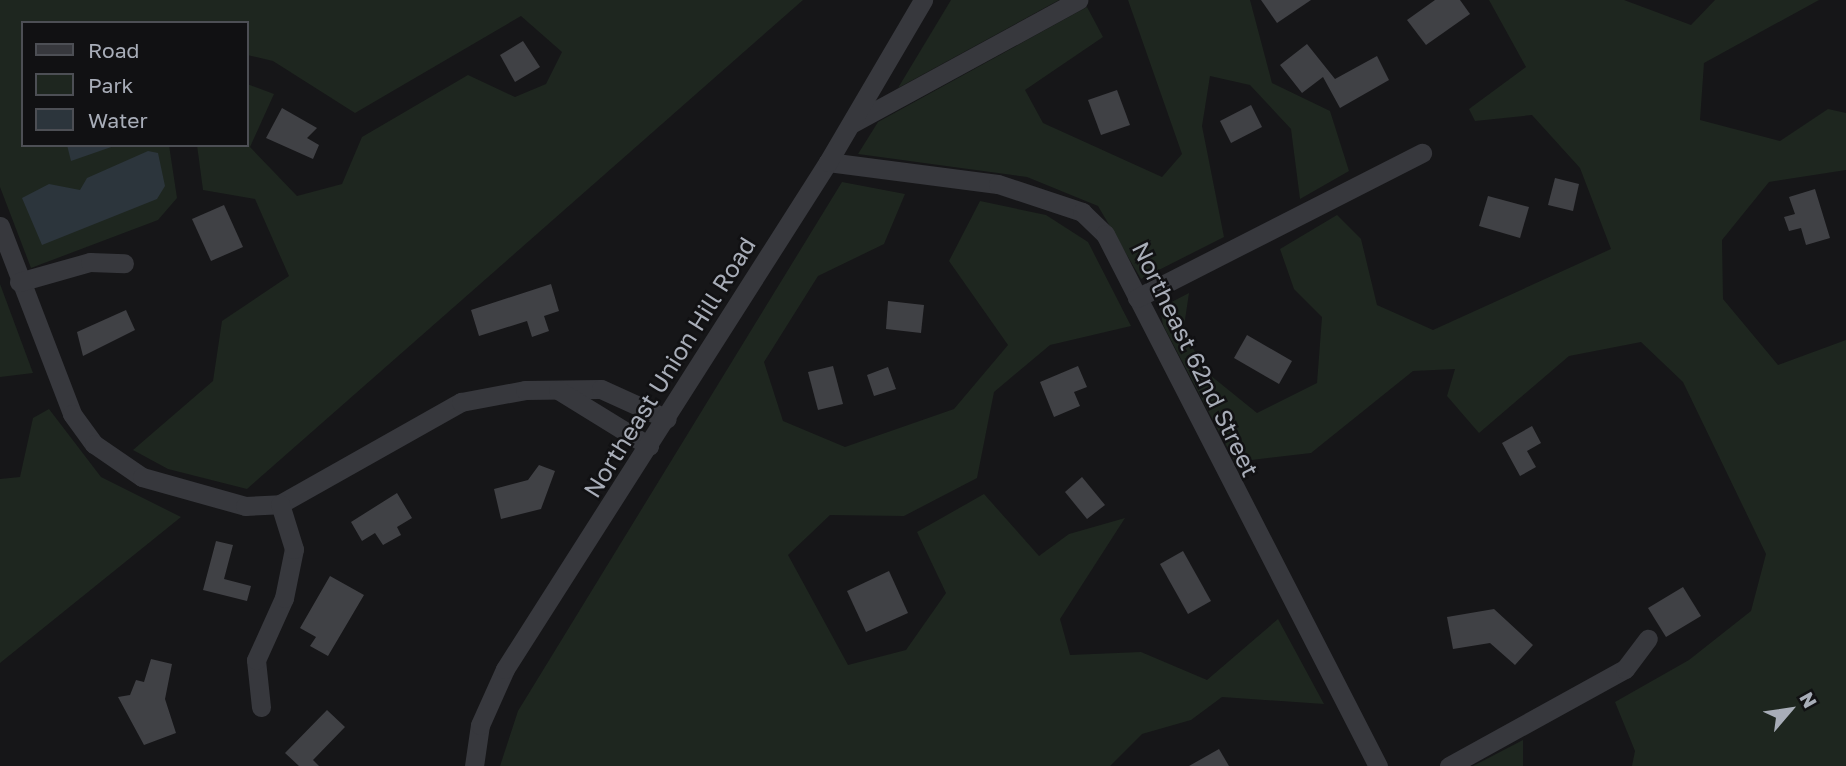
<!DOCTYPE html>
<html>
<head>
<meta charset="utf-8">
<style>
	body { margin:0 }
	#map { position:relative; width:1846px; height:766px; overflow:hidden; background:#161618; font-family:"Golos Text",sans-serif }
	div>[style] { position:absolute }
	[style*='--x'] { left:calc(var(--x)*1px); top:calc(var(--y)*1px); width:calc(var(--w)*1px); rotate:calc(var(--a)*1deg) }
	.green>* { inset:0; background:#1e261f }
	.water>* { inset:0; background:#2c353c }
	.building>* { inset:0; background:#404145 }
	.minor>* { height:19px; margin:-9.5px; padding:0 9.5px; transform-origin:9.5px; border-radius:9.5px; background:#37383d }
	span { translate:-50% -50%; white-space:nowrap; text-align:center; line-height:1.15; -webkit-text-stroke:5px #111113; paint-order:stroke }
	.street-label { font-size:24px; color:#a8adb8 }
	.legend { position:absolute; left:21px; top:21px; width:228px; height:126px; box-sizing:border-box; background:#111113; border:2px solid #4d4f55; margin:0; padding:9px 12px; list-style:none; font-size:21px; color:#a8adb8 }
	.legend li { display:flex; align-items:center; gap:14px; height:35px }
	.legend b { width:35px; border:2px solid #4d4f55 }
	.north { position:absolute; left:1755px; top:675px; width:70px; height:70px; -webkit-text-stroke:5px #111113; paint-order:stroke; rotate:61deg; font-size:19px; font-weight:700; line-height:28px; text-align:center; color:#a8adb8 }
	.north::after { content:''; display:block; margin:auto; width:24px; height:32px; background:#a8adb8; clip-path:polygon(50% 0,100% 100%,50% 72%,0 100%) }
</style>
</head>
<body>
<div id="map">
	<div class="green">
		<div style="clip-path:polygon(0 0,803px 0,247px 489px,168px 469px,133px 450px,213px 381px,222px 321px,289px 276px,255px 199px,203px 190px,197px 145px,247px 145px,247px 84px,274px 94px,250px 147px,297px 196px,342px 184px,362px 137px,468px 75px,515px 97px,546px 84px,562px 52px,521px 16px,355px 113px,273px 61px,247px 55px,247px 23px,23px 23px,23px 145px,169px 145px,177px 198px,158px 220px,31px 268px,0 187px)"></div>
		<div style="clip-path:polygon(951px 0,1059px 0,898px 88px)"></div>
		<div style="clip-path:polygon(1128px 0,1250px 0,1272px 83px,1330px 111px,1349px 171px,1300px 199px,1291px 129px,1250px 85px,1210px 76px,1202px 126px,1224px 237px,1141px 279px,1098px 206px,1027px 177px,858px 154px,878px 122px,1087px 7px,1103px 37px,1025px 90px,1043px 123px,1162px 177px,1182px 154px)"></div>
		<div style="clip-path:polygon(1489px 0,1624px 0,1691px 25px,1715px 0,1819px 0,1704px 63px,1700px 120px,1780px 141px,1828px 109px,1846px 113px,1846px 170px,1769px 182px,1722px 240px,1723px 299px,1778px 365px,1846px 340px,1846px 766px,1632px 766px,1635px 751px,1615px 702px,1689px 660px,1751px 611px,1766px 554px,1683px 382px,1641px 342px,1569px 356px,1479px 433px,1447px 396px,1455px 369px,1413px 371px,1311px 453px,1235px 462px,1163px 325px,1160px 308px,1189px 293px,1183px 333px,1210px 375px,1257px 413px,1317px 383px,1322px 317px,1294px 289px,1280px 249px,1337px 215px,1361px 239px,1377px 305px,1433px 330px,1611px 249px,1580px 168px,1532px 115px,1475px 121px,1469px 109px,1526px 67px)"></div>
		<div style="clip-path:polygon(842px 182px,905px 194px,884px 244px,818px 276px,764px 362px,783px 421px,845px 447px,954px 409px,1008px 345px,949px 261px,980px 201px,1046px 215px,1088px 242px,1131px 326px,1050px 345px,994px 392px,977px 478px,904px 516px,830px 515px,788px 555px,848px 665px,906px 650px,946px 593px,917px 532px,984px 494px,1039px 556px,1069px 534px,1125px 518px,1060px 619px,1070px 655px,1141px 652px,1207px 680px,1278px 619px,1324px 704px,1222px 697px,1191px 720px,1142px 734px,1110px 766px,500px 766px,518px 711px)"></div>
		<div style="clip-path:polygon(0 284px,33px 373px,0 377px)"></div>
		<div style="clip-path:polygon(49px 409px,101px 477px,181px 517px,0 663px,0 479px,20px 477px,33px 418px)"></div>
		<div style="clip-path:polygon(1523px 740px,1523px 766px,1473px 766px)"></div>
	</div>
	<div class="water">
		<div style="clip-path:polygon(67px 145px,117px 145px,71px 161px)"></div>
		<div style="clip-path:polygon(148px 151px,158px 153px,165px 186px,157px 199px,42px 245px,22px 198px,49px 184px,80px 190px,87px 178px)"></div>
	</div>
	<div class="building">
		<div style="clip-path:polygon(1261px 0,1311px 0,1277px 23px)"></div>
		<div style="clip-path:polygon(1435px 0,1460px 0,1470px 14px,1426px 45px,1407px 20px)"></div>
		<div style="clip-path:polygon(523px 41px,540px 67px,515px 82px,500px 55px)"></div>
		<div style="clip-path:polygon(1307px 44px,1335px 79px,1377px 56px,1389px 80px,1340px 108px,1323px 77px,1302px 93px,1280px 65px)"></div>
		<div style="clip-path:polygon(1117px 90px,1130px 125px,1101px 135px,1088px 100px)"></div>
		<div style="clip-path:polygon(1251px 105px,1262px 127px,1231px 143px,1220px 121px)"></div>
		<div style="clip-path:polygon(282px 108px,317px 128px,307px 138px,319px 145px,313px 159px,266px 138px)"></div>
		<div style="clip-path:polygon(1555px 178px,1579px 184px,1573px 211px,1548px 205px)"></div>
		<div style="clip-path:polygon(1815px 189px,1830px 238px,1806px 245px,1801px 228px,1789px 231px,1784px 217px,1795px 214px,1789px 197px)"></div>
		<div style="clip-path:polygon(1488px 196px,1529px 207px,1520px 238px,1479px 226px)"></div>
		<div style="clip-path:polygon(224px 205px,243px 247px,211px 261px,192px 219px)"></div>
		<div style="clip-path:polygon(551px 284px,559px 311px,544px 316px,549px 331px,532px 337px,527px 321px,479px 336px,471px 310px)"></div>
		<div style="clip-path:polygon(888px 301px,924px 305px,921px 333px,886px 329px)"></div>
		<div style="clip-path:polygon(126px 310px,135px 330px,83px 356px,77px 332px)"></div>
		<div style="clip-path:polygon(1247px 335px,1292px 361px,1279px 384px,1234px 358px)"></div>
		<div style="clip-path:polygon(833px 366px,843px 404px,818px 410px,808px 372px)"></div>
		<div style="clip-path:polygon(1078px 366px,1087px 387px,1074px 392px,1080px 406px,1054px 417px,1040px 382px)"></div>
		<div style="clip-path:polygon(888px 367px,896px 389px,874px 396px,867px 375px)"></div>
		<div style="clip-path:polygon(1532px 426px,1541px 443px,1527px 451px,1536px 467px,1520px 476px,1502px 443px)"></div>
		<div style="clip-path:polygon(539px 465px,555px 471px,541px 509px,501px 519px,494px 489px,528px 480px)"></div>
		<div style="clip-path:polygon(1082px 477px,1105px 505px,1087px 519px,1065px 492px)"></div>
		<div style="clip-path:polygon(397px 493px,412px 518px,397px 527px,401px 535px,383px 545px,375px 533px,362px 541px,351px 522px)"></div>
		<div style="clip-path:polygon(216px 541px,233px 545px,224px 579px,251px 586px,247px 601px,203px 590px)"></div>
		<div style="clip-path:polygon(1183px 551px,1211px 601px,1188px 614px,1160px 564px)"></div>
		<div style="clip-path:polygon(889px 571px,908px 613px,866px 632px,847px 591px)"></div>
		<div style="clip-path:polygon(330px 576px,364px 595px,328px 656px,310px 646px,316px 637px,300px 628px)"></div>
		<div style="clip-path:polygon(1683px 587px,1701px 616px,1666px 637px,1648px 608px)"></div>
		<div style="clip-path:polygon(1494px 609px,1533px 645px,1515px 665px,1490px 643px,1453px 649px,1447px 617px)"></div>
		<div style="clip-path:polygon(151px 659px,172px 664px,165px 699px,176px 733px,144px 745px,118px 697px,130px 695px,136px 680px,144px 682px)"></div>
		<div style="clip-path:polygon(327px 710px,345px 727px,313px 760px,319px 766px,299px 766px,285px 753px)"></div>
		<div style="clip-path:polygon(1219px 749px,1229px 766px,1189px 766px)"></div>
	</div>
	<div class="minor">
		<div style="--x:851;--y:124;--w:259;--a:-28.6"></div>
		<div style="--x:828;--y:162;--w:171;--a:7.4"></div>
		<div style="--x:998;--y:184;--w:89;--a:18.4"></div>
		<div style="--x:1082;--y:212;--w:32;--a:44"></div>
		<div style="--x:1105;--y:234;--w:598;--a:62.84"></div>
		<div style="--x:0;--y:226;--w:201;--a:69"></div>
		<div style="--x:72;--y:414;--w:37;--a:54"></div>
		<div style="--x:94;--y:444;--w:58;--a:34.5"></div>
		<div style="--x:142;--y:477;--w:107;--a:15.7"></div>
		<div style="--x:245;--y:506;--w:35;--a:-3"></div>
		<div style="--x:280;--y:504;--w:208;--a:-29.4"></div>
		<div style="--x:461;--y:402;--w:65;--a:-10.6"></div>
		<div style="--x:525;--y:390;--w:76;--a:-0.8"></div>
		<div style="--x:601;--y:389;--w:72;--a:24.4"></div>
		<div style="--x:19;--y:282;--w:74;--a:-15.7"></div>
		<div style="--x:90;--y:262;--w:34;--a:2"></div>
		<div style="--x:1137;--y:298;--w:320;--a:-27"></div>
		<div style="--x:558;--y:390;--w:107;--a:31.6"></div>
		<div style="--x:261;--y:707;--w:47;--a:-96.1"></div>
		<div style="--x:256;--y:660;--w:68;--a:-65.7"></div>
		<div style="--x:284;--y:598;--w:50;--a:-78.5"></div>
		<div style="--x:294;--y:549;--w:47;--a:-107.3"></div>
		<div style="--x:474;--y:766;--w:41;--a:-81.7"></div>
		<div style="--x:480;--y:725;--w:61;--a:-65.9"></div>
		<div style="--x:505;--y:669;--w:601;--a:-57.5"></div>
		<div style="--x:828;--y:162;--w:188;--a:-59.6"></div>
		<div style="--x:1449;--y:766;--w:201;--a:-28.9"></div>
		<div style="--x:1625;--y:669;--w:38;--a:-53"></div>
	</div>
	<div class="street-label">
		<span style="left:1196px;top:359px;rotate:64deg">Northeast 62nd Street</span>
		<span style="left:669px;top:367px;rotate:-58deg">Northeast Union Hill Road</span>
	</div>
	<ul class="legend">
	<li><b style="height:9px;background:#37383d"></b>Road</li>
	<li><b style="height:19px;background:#1e261f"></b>Park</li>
	<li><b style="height:19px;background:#2c353c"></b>Water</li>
	</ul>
	<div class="north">N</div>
</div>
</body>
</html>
